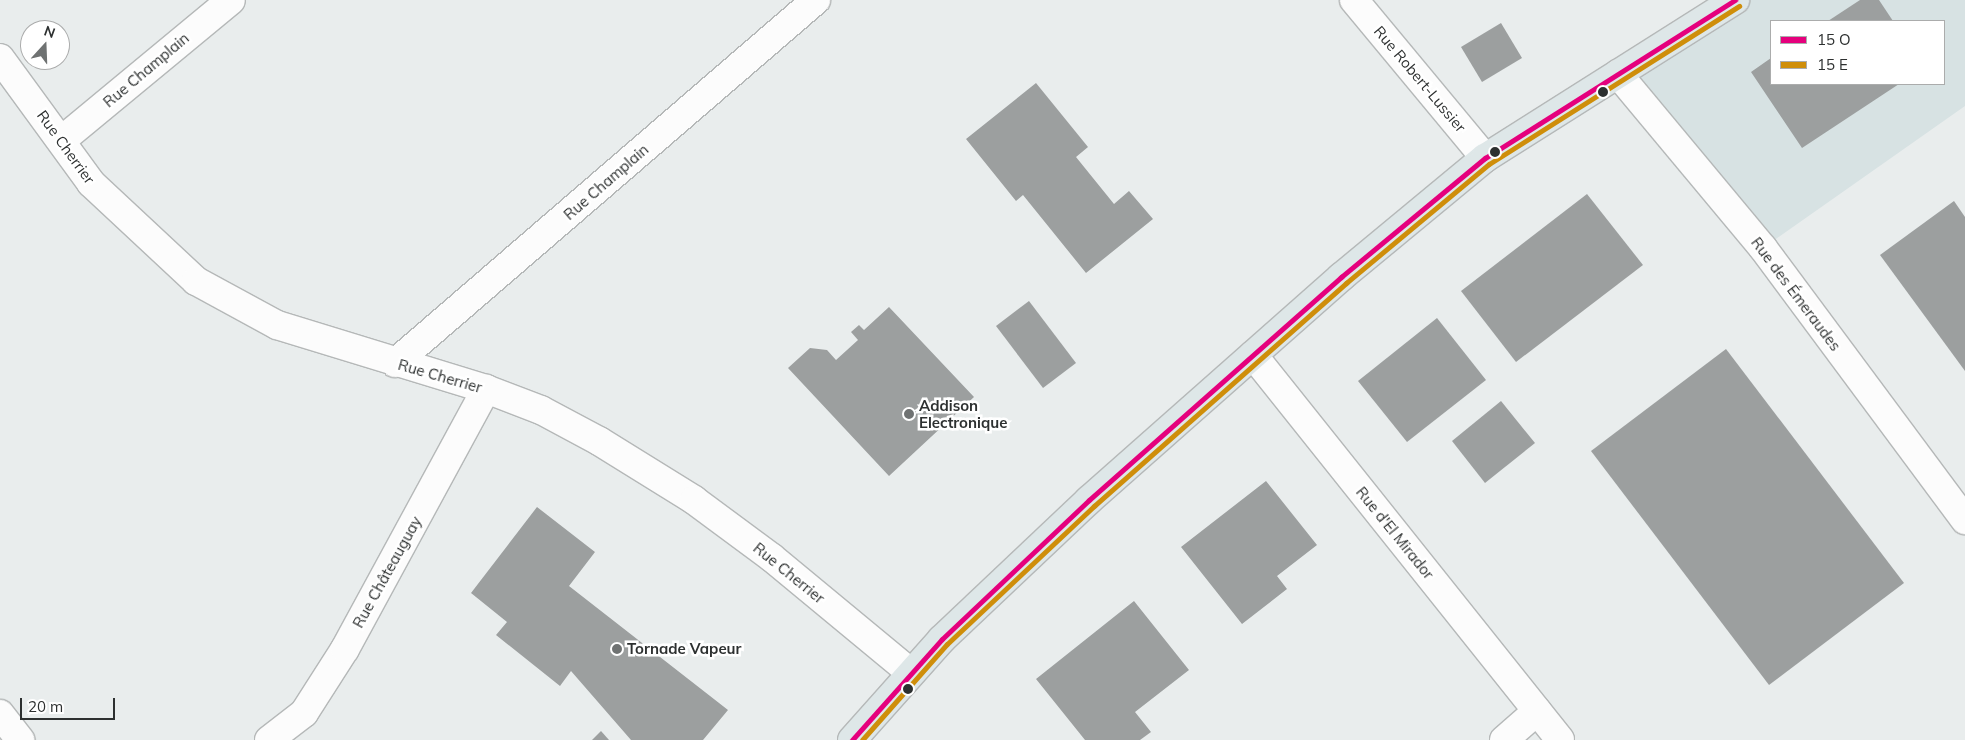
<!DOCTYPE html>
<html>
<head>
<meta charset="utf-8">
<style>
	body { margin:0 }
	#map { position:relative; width:1965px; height:740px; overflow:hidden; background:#e9eded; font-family:Mulish,sans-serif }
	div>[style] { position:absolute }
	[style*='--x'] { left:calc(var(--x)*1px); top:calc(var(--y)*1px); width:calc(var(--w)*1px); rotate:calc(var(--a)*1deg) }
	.built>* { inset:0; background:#d7e2e3 }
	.building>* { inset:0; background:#9c9f9f }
	.roads { filter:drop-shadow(1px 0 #b5b8b8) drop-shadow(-1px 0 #b5b8b8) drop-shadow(0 1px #b5b8b8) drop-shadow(0 -1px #b5b8b8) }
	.street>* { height:28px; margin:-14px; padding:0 14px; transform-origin:14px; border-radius:14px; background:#fcfcfc }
	.secondary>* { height:28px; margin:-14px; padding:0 14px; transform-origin:14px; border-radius:14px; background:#fcfcfc }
	.primary>* { height:28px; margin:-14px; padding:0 14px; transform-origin:14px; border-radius:14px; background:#dee7e8 }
	.bus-1>* { height:5px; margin:-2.5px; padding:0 2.5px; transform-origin:2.5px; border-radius:2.5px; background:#e5007d }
	.bus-2>* { height:5px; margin:-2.5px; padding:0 2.5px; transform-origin:2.5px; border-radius:2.5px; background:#cf8e0a }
	.dots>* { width:14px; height:14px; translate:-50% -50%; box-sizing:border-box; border:2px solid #fff; border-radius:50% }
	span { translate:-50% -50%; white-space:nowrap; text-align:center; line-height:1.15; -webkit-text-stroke:5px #fff; paint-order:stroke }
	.street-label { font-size:15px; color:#2d3030 }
	.poi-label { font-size:15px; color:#2d3030; font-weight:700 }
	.left { translate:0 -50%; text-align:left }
	.legend { position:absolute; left:1770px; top:20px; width:175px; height:65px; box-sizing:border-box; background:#fff; border:1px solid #abacac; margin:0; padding:6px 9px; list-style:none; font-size:15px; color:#2d3030 }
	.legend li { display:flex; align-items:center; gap:10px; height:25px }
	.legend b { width:25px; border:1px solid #abacac }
	.north { position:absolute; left:20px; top:20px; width:50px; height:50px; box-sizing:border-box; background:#fff; border:1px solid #abacac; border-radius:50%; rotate:20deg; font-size:14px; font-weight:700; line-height:20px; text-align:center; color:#2d3030 }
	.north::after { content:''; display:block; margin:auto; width:18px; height:22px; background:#6f7272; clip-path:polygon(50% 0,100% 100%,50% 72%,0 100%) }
	.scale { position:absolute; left:20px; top:698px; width:95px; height:22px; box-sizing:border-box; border:2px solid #2d3030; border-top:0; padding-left:6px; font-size:15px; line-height:18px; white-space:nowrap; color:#2d3030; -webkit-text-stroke:4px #fff; paint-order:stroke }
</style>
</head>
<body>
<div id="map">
	<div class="built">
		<div style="clip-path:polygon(evenodd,1745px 0,1965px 0,1965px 106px,1763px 248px,1618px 74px,1745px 0,1771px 21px,1944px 21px,1944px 84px,1771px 84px,1771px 21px)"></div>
	</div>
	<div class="building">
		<div style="clip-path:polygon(1860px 0,1879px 0,1893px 21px,1828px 21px)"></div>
		<div style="clip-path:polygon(1501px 23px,1522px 58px,1482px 82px,1461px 47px)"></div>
		<div style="clip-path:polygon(1771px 58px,1771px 84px,1899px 84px,1802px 148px,1751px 72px)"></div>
		<div style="clip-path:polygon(1036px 83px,1088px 147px,1076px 157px,1114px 204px,1129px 191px,1153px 219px,1086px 273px,1023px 195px,1016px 201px,966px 139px)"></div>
		<div style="clip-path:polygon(1587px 194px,1643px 265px,1516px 362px,1461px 291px)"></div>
		<div style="clip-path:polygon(1954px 201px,1965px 217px,1965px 371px,1880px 255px)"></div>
		<div style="clip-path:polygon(1029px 301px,1076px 363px,1043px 388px,996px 326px)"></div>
		<div style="clip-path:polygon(889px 307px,974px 397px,889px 476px,788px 368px,810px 348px,827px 350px,836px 360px,858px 340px,851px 332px,859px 325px,864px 330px)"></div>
		<div style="clip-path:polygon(1437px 318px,1486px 380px,1407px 442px,1358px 381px)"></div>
		<div style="clip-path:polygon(1726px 349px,1904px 583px,1769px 685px,1591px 451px)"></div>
		<div style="clip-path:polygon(1501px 401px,1535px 443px,1485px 483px,1452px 441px)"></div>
		<div style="clip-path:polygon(1266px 481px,1317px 545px,1277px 576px,1287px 589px,1242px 624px,1181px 547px)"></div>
		<div style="clip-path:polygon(537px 507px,595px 552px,569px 586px,728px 710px,703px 740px,631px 740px,571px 671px,560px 686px,496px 635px,507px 622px,471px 593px)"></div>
		<div style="clip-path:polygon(1134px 601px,1189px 670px,1135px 712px,1151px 732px,1140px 740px,1085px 740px,1036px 679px)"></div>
		<div style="clip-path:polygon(601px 731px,609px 740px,592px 740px)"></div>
	</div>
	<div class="roads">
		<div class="street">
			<div style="--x:1354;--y:0;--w:205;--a:50.3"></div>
			<div style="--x:1618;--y:74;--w:226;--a:50.2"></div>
			<div style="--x:1763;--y:248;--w:339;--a:53.4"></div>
			<div style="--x:62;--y:140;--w:219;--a:-39.6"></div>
			<div style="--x:1253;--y:355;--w:492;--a:51.4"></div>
			<div style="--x:395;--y:363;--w:556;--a:-40.77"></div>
			<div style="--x:0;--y:714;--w:33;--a:52"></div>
			<div style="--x:269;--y:740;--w:44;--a:-37.6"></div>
			<div style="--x:304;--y:713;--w:76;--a:-57.4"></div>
			<div style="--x:345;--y:649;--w:296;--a:-61.5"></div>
			<div style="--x:1504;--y:740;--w:44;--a:-41.3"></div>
		</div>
		<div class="secondary">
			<div style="--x:0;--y:58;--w:155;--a:53.9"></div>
			<div style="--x:91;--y:183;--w:144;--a:43"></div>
			<div style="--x:196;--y:281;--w:92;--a:28.5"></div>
			<div style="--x:277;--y:325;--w:219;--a:17"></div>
			<div style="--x:486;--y:389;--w:59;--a:20.9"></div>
			<div style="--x:541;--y:410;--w:66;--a:28.1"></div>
			<div style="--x:599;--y:441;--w:112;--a:31.8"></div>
			<div style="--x:694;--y:500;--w:96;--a:36.5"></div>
			<div style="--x:771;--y:557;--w:180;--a:39.6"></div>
		</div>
		<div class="primary">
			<div style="--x:852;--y:740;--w:135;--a:-48.3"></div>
			<div style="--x:942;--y:639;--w:202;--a:-43.4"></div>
			<div style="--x:1089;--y:500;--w:337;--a:-41.5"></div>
			<div style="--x:1341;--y:277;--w:187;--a:-39.6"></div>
			<div style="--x:1485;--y:158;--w:296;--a:-32.3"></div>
		</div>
	</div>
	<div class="bus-1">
		<div style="--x:852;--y:740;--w:135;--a:-48.3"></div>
		<div style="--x:942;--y:639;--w:202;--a:-43.4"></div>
		<div style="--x:1089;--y:500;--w:337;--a:-41.5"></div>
		<div style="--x:1341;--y:277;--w:187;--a:-39.6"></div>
		<div style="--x:1485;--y:158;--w:296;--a:-32.3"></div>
	</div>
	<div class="bus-2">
		<div style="--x:862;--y:740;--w:128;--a:-48.5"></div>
		<div style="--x:947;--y:644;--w:202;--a:-43.2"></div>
		<div style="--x:1094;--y:506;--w:337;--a:-41.5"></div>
		<div style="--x:1346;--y:283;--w:186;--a:-39.8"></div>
		<div style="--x:1489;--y:164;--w:296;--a:-32.3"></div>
	</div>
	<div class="dots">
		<div style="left:1603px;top:92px;background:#2d3030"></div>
		<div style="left:1495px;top:152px;background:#2d3030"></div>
		<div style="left:909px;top:414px;background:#6f7272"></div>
		<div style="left:617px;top:649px;background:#6f7272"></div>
		<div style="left:908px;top:689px;background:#2d3030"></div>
	</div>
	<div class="street-label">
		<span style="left:146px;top:70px;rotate:-40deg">Rue Champlain</span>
		<span style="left:1420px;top:79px;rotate:50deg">Rue Robert-Lussier</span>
		<span style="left:66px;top:147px;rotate:54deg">Rue Cherrier</span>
		<span style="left:606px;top:182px;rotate:-41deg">Rue Champlain</span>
		<span style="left:1796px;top:294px;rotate:53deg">Rue des Émeraudes</span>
		<span style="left:440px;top:376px;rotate:16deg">Rue Cherrier</span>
		<span style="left:1395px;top:533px;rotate:51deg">Rue d'El Mirador</span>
		<span style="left:387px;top:572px;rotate:-61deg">Rue Châteauguay</span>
		<span style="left:789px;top:573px;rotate:39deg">Rue Cherrier</span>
	</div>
	<div class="poi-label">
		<span class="left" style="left:919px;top:414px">Addison<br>Electronique</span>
		<span class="left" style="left:627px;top:649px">Tornade Vapeur</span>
	</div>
	<ul class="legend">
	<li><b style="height:6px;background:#e5007d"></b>15 O</li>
	<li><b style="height:6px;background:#cf8e0a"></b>15 E</li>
	</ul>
	<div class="north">N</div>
	<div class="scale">20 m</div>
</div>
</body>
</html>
